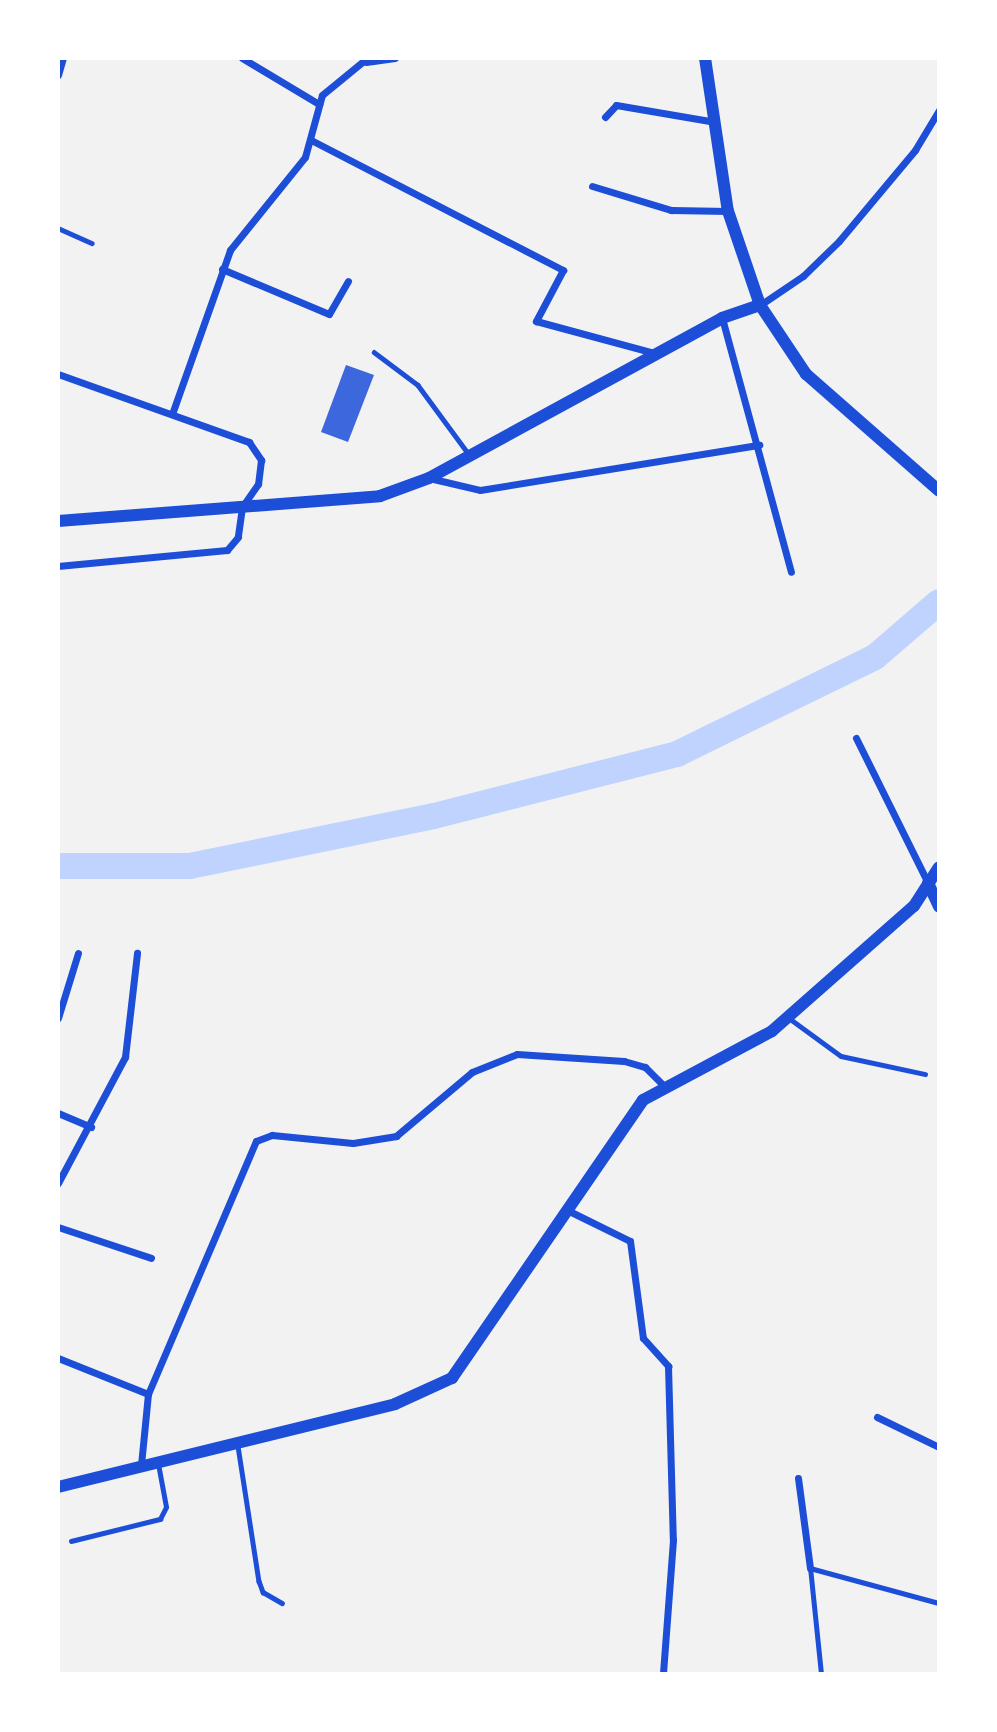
<!DOCTYPE html>
<html>
<head>
<meta charset="utf-8">
<style>
	body { margin:0 }
	#map { position:relative; width:997px; height:1732px; overflow:hidden; background:#f2f2f2; font-family:"IBM Plex Sans",sans-serif }
	div>[style] { position:absolute }
	[style*='--x'] { left:calc(var(--x)*1px); top:calc(var(--y)*1px); width:calc(var(--w)*1px); rotate:calc(var(--a)*1deg) }
	.river>* { height:26px; margin:-13px; padding:0 13px; transform-origin:13px; border-radius:13px; background:#bfd3fe }
	.building>* { inset:0; background:#3d67dc }
	.service>* { height:4.5px; margin:-2.25px; padding:0 2.25px; transform-origin:2.25px; border-radius:2.25px; background:#1d4ed8 }
	.minor>* { height:7px; margin:-3.5px; padding:0 3.5px; transform-origin:3.5px; border-radius:3.5px; background:#1d4ed8 }
	.tertiary>* { height:12px; margin:-6px; padding:0 6px; transform-origin:6px; border-radius:6px; background:#1d4ed8 }
	span { translate:-50% -50%; white-space:nowrap; text-align:center; line-height:1.15; -webkit-text-stroke:5px #fff; paint-order:stroke }
	.frame { position:absolute; inset:0; border:60px solid #fff; pointer-events:none }
</style>
</head>
<body>
<div id="map">
	<div class="river">
		<div style="--x:58;--y:866;--w:132;--a:0"></div>
		<div style="--x:190;--y:866;--w:249;--a:-11.6"></div>
		<div style="--x:434;--y:816;--w:251;--a:-14.3"></div>
		<div style="--x:677;--y:754;--w:220;--a:-26.1"></div>
		<div style="--x:875;--y:657;--w:84;--a:-40.7"></div>
	</div>
	<div class="building">
		<div style="clip-path:polygon(346px 365px,374px 375px,348px 442px,321px 432px)"></div>
	</div>
	<div class="service">
		<div style="--x:58;--y:228;--w:37;--a:24"></div>
		<div style="--x:374;--y:352;--w:55;--a:36.9"></div>
		<div style="--x:418;--y:385;--w:84;--a:53.7"></div>
		<div style="--x:789;--y:1018;--w:64;--a:36.2"></div>
		<div style="--x:841;--y:1056;--w:86;--a:12.1"></div>
		<div style="--x:238;--y:1446;--w:137;--a:81.2"></div>
		<div style="--x:259;--y:1581;--w:12;--a:70"></div>
		<div style="--x:263;--y:1592;--w:22;--a:30"></div>
		<div style="--x:71;--y:1541;--w:92;--a:-13.9"></div>
		<div style="--x:160;--y:1519;--w:13;--a:-63"></div>
		<div style="--x:166;--y:1507;--w:44;--a:-100.5"></div>
		<div style="--x:821;--y:1674;--w:107;--a:-95.9"></div>
		<div style="--x:810;--y:1568;--w:134;--a:15.2"></div>
	</div>
	<div class="minor">
		<div style="--x:242;--y:58;--w:90;--a:30.9"></div>
		<div style="--x:366;--y:62;--w:29;--a:-8"></div>
		<div style="--x:58;--y:75;--w:18;--a:-74"></div>
		<div style="--x:605;--y:117;--w:16;--a:-47"></div>
		<div style="--x:616;--y:105;--w:95;--a:9.7"></div>
		<div style="--x:311;--y:140;--w:284;--a:27.3"></div>
		<div style="--x:563;--y:270;--w:58;--a:117.9"></div>
		<div style="--x:536;--y:321;--w:123;--a:15.1"></div>
		<div style="--x:592;--y:186;--w:83;--a:16.9"></div>
		<div style="--x:671;--y:210;--w:57;--a:1"></div>
		<div style="--x:222;--y:269;--w:116;--a:22.8"></div>
		<div style="--x:329;--y:314;--w:38;--a:-60"></div>
		<div style="--x:760;--y:305;--w:52;--a:-34"></div>
		<div style="--x:803;--y:276;--w:50;--a:-44.2"></div>
		<div style="--x:839;--y:241;--w:119;--a:-50.1"></div>
		<div style="--x:915;--y:150;--w:47;--a:-59"></div>
		<div style="--x:722;--y:318;--w:263;--a:74.8"></div>
		<div style="--x:58;--y:374;--w:203;--a:19.6"></div>
		<div style="--x:249;--y:442;--w:22;--a:56"></div>
		<div style="--x:261;--y:460;--w:24;--a:97"></div>
		<div style="--x:258;--y:484;--w:28;--a:125"></div>
		<div style="--x:242;--y:507;--w:30;--a:98"></div>
		<div style="--x:238;--y:537;--w:17;--a:130"></div>
		<div style="--x:227;--y:550;--w:170;--a:174.6"></div>
		<div style="--x:172;--y:414;--w:174;--a:-70.5"></div>
		<div style="--x:230;--y:250;--w:119;--a:-51.1"></div>
		<div style="--x:305;--y:157;--w:64;--a:-74.7"></div>
		<div style="--x:322;--y:95;--w:58;--a:-39.4"></div>
		<div style="--x:429;--y:478;--w:52;--a:13.2"></div>
		<div style="--x:480;--y:490;--w:283;--a:-9.2"></div>
		<div style="--x:856;--y:738;--w:162;--a:63.6"></div>
		<div style="--x:58;--y:1018;--w:68;--a:-72.9"></div>
		<div style="--x:58;--y:1113;--w:36;--a:23"></div>
		<div style="--x:58;--y:1183;--w:143;--a:-62"></div>
		<div style="--x:125;--y:1057;--w:105;--a:-83.4"></div>
		<div style="--x:567;--y:1210;--w:70;--a:26.2"></div>
		<div style="--x:630;--y:1241;--w:98;--a:82.4"></div>
		<div style="--x:643;--y:1338;--w:38;--a:48"></div>
		<div style="--x:668;--y:1366;--w:174;--a:88.4"></div>
		<div style="--x:673;--y:1540;--w:134;--a:94.3"></div>
		<div style="--x:58;--y:1227;--w:98;--a:18.4"></div>
		<div style="--x:58;--y:1358;--w:97;--a:21.8"></div>
		<div style="--x:877;--y:1417;--w:69;--a:25.8"></div>
		<div style="--x:141;--y:1465;--w:71;--a:-84.4"></div>
		<div style="--x:148;--y:1394;--w:275;--a:-66.9"></div>
		<div style="--x:256;--y:1141;--w:17;--a:-21"></div>
		<div style="--x:272;--y:1135;--w:81;--a:5.6"></div>
		<div style="--x:353;--y:1143;--w:44;--a:-9.2"></div>
		<div style="--x:396;--y:1136;--w:99;--a:-40.1"></div>
		<div style="--x:472;--y:1072;--w:48;--a:-21.8"></div>
		<div style="--x:517;--y:1054;--w:107;--a:3.7"></div>
		<div style="--x:624;--y:1061;--w:22;--a:16"></div>
		<div style="--x:645;--y:1067;--w:28;--a:45"></div>
		<div style="--x:798;--y:1478;--w:91;--a:82.4"></div>
	</div>
	<div class="tertiary">
		<div style="--x:705;--y:58;--w:155;--a:81.5"></div>
		<div style="--x:728;--y:211;--w:99;--a:71.2"></div>
		<div style="--x:760;--y:305;--w:83;--a:56.3"></div>
		<div style="--x:806;--y:374;--w:177;--a:41.3"></div>
		<div style="--x:58;--y:521;--w:323;--a:-4.4"></div>
		<div style="--x:380;--y:496;--w:52;--a:-20.2"></div>
		<div style="--x:429;--y:478;--w:334;--a:-28.6"></div>
		<div style="--x:722;--y:318;--w:40;--a:-18.9"></div>
		<div style="--x:928;--y:883;--w:26;--a:65"></div>
		<div style="--x:58;--y:1487;--w:347;--a:-13.8"></div>
		<div style="--x:395;--y:1404;--w:63;--a:-24.5"></div>
		<div style="--x:452;--y:1378;--w:337;--a:-55.5"></div>
		<div style="--x:643;--y:1100;--w:146;--a:-28.1"></div>
		<div style="--x:772;--y:1031;--w:189;--a:-41.4"></div>
		<div style="--x:914;--y:906;--w:46;--a:-57.3"></div>
	</div>
	<div class="frame"></div>
</div>
</body>
</html>
